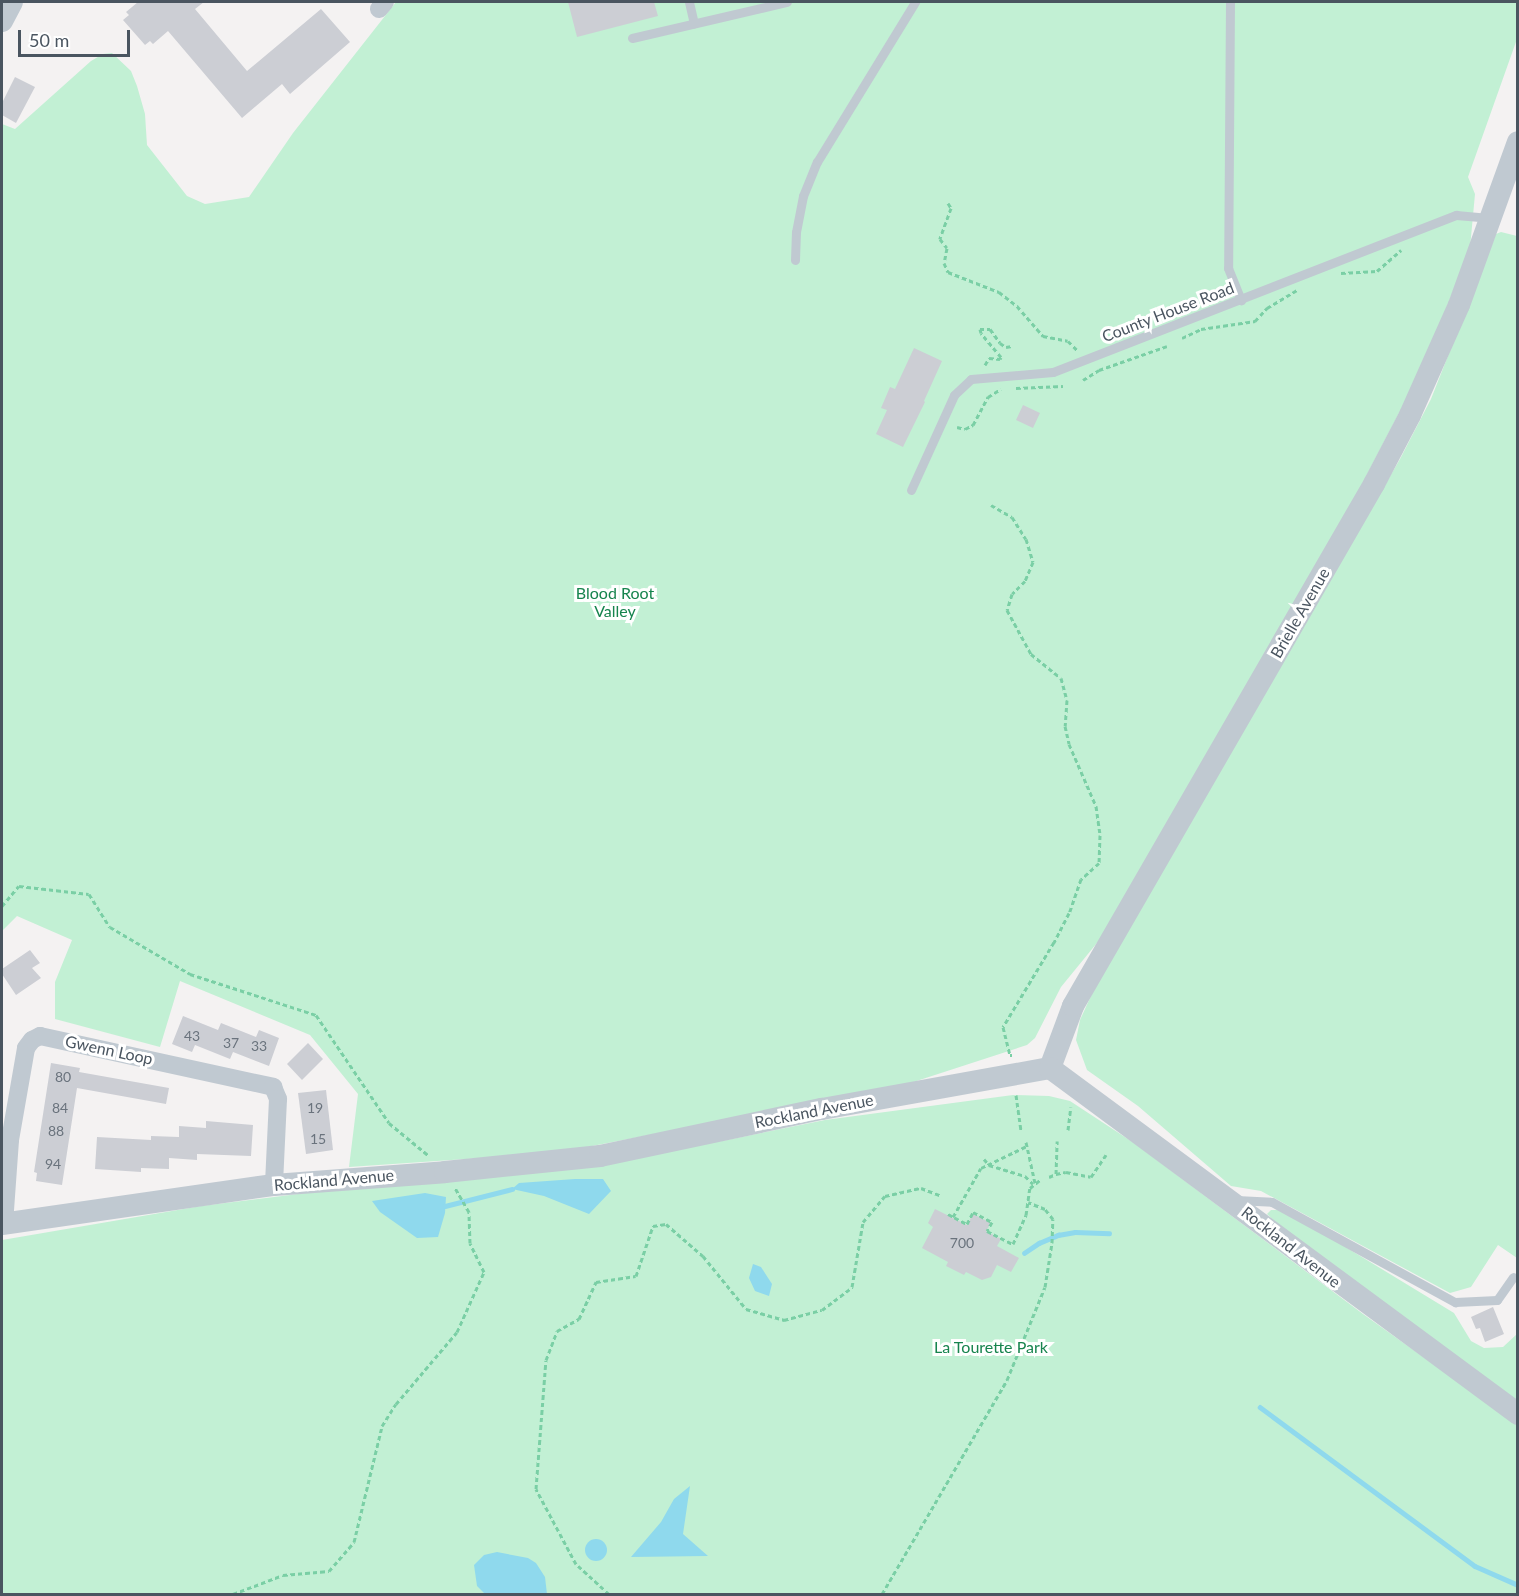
<!DOCTYPE html>
<html>
<head>
<meta charset="utf-8">
<style>
	body { margin:0 }
	#map { position:relative; width:1519px; height:1596px; overflow:hidden; background:#f4f2f2; font-family:Lato,sans-serif }
	div>[style] { position:absolute }
	[style*='--x'] { left:calc(var(--x)*1px); top:calc(var(--y)*1px); width:calc(var(--w)*1px); rotate:calc(var(--a)*1deg) }
	.green>* { inset:0; background:#c2f0d4 }
	.water>* { inset:0; background:#8fd9ed }
	.round { border-radius:50% }
	.stream>* { height:4.5px; margin:-2.25px; padding:0 2.25px; transform-origin:2.25px; border-radius:2.25px; background:#8fd9ed }
	.building>* { inset:0; background:#ccced4 }
	.path>* { height:3px; margin-top:-1.5px; transform-origin:0; background:repeating-linear-gradient(90deg,#7acfa5 0 4.5px,transparent 0 7.5px) }
	.service>* { height:9px; margin:-4.5px; padding:0 4.5px; transform-origin:4.5px; border-radius:4.5px; background:#c0c9d1 }
	.minor>* { height:18px; margin:-9px; padding:0 9px; transform-origin:9px; border-radius:9px; background:#c0c9d1 }
	.tertiary>* { height:22px; margin:-11px; padding:0 11px; transform-origin:11px; border-radius:11px; background:#c0c9d1 }
	span { translate:-50% -50%; white-space:nowrap; text-align:center; line-height:1.15; -webkit-text-stroke:6px #fff; paint-order:stroke }
	.number-label { font-size:14px; color:#6a737d }
	.number-label span { -webkit-text-stroke-width:0 }
	.street-label { font-size:16px; color:#4a5560 }
	.park-label { font-size:16px; color:#17844e }
	.frame { position:absolute; inset:0; border:3px solid #4a5560; pointer-events:none }
	.scale { position:absolute; left:18px; top:30px; width:112px; height:27px; box-sizing:border-box; border:3px solid #4a5560; border-top:0; padding-left:8px; font-size:18px; line-height:21px; white-space:nowrap; color:#4a5560; -webkit-text-stroke:4px #fff; paint-order:stroke }
</style>
</head>
<body>
<div id="map">
	<div class="green">
		<div style="clip-path:polygon(396px 2px,1517px 2px,1517px 39px,1468px 177px,1475px 194px,1470px 248px,1423px 367px,1348px 511px,1101px 938px,1061px 987px,1035px 1038px,1027px 1045px,898px 1087px,556px 1153px,349px 1167px,358px 1094px,310px 1035px,180px 981px,160px 1047px,55px 1019px,55px 982px,72px 940px,17px 916px,2px 931px,2px 124px,15px 129px,91px 61px,103px 54px,112px 53px,131px 71px,137px 86px,145px 114px,147px 145px,187px 196px,205px 204px,249px 197px,293px 133px)"></div>
		<div style="clip-path:polygon(1501px 232px,1517px 236px,1517px 1258px,1498px 1245px,1471px 1287px,1450px 1293px,1261px 1191px,1231px 1186px,1138px 1106px,1087px 1070px,1076px 1040px,1080px 1020px,1095px 987px,1400px 459px,1431px 399px,1496px 234px)"></div>
		<div style="clip-path:polygon(1013px 1095px,1049px 1096px,1070px 1101px,1134px 1143px,1363px 1314px,1517px 1424px,1517px 1594px,2px 1594px,2px 1240px,201px 1206px,722px 1141px,825px 1120px)"></div>
		<div style="clip-path:polygon(1271px 1210px,1279px 1210px,1329px 1237px,1454px 1313px,1471px 1341px,1484px 1348px,1503px 1347px,1517px 1334px,1517px 1404px,1283px 1229px,1267px 1214px)"></div>
	</div>
	<div class="water">
		<div style="clip-path:polygon(575px 1179px,603px 1179px,611px 1191px,589px 1214px,544px 1196px,512px 1189px,519px 1183px)"></div>
		<div style="clip-path:polygon(425px 1193px,446px 1197px,445px 1213px,438px 1237px,417px 1238px,380px 1212px,372px 1201px)"></div>
		<div style="clip-path:polygon(753px 1264px,761px 1267px,772px 1284px,769px 1296px,755px 1291px,749px 1278px)"></div>
		<div style="clip-path:polygon(690px 1486px,683px 1534px,708px 1556px,631px 1557px,661px 1522px,674px 1499px)"></div>
		<div class="round" style="left:585px;top:1539px;width:22px;height:22px"></div>
		<div style="clip-path:polygon(497px 1552px,528px 1558px,536px 1563px,545px 1577px,547px 1594px,485px 1594px,477px 1586px,474px 1565px,484px 1555px)"></div>
	</div>
	<div class="stream">
		<div style="--x:445;--y:1206;--w:69;--a:-14.2"></div>
		<div style="--x:1024;--y:1253;--w:18;--a:-34"></div>
		<div style="--x:1039;--y:1243;--w:21;--a:-23"></div>
		<div style="--x:1058;--y:1235;--w:17;--a:-10"></div>
		<div style="--x:1075;--y:1232;--w:34;--a:2"></div>
		<div style="--x:1260;--y:1407;--w:267;--a:36.5"></div>
		<div style="--x:1475;--y:1566;--w:47;--a:23.8"></div>
	</div>
	<div class="building">
		<div style="clip-path:polygon(138px 2px,204px 2px,195px 9px,247px 71px,321px 9px,350px 42px,290px 94px,282px 84px,242px 118px,168px 31px,153px 44px,150px 41px,145px 45px,123px 20px,129px 15px,126px 12px)"></div>
		<div style="clip-path:polygon(568px 2px,654px 2px,658px 16px,577px 37px)"></div>
		<div style="clip-path:polygon(15px 77px,35px 87px,16px 123px,2px 115px,2px 103px)"></div>
		<div style="clip-path:polygon(914px 348px,942px 361px,924px 401px,925px 402px,903px 447px,876px 434px,887px 410px,881px 408px,890px 387px,895px 389px)"></div>
		<div style="clip-path:polygon(1023px 405px,1040px 413px,1033px 428px,1016px 420px)"></div>
		<div style="clip-path:polygon(30px 950px,40px 963px,32px 968px,41px 978px,16px 995px,2px 974px,2px 969px)"></div>
		<div style="clip-path:polygon(183px 1016px,218px 1030px,221px 1023px,256px 1037px,259px 1030px,279px 1038px,269px 1066px,233px 1052px,230px 1059px,195px 1045px,192px 1052px,172px 1044px)"></div>
		<div style="clip-path:polygon(308px 1043px,323px 1059px,302px 1080px,287px 1064px)"></div>
		<div style="clip-path:polygon(51px 1063px,80px 1068px,79px 1072px,169px 1088px,166px 1104px,77px 1088px,62px 1185px,36px 1181px,37px 1173px,34px 1172px)"></div>
		<div style="clip-path:polygon(326px 1090px,333px 1150px,306px 1154px,298px 1093px)"></div>
		<div style="clip-path:polygon(206px 1121px,253px 1125px,251px 1156px,197px 1154px,197px 1160px,169px 1158px,169px 1169px,141px 1168px,141px 1172px,95px 1169px,97px 1137px,151px 1140px,151px 1136px,179px 1137px,179px 1126px,206px 1128px)"></div>
		<div style="clip-path:polygon(935px 1209px,967px 1225px,973px 1214px,991px 1223px,986px 1231px,1001px 1239px,997px 1246px,1019px 1258px,1011px 1272px,997px 1265px,991px 1277px,982px 1280px,966px 1272px,964px 1275px,946px 1266px,948px 1262px,922px 1248px,933px 1227px,928px 1223px)"></div>
		<div style="clip-path:polygon(1493px 1307px,1504px 1334px,1485px 1342px,1480px 1328px,1476px 1329px,1471px 1317px)"></div>
	</div>
	<div class="path">
		<div style="--x:948;--y:203;--w:6;--a:59"></div>
		<div style="--x:951;--y:208;--w:33;--a:110"></div>
		<div style="--x:940;--y:239;--w:11;--a:52"></div>
		<div style="--x:947;--y:248;--w:15;--a:101"></div>
		<div style="--x:944;--y:263;--w:10;--a:66"></div>
		<div style="--x:948;--y:272;--w:55;--a:21.4"></div>
		<div style="--x:999;--y:292;--w:23;--a:38"></div>
		<div style="--x:1017;--y:306;--w:40;--a:49"></div>
		<div style="--x:1043;--y:336;--w:25;--a:11"></div>
		<div style="--x:1068;--y:341;--w:14;--a:45"></div>
		<div style="--x:1341;--y:273;--w:36;--a:-3"></div>
		<div style="--x:1377;--y:271;--w:32;--a:-41"></div>
		<div style="--x:1182;--y:338;--w:21;--a:-25"></div>
		<div style="--x:1201;--y:329;--w:55;--a:-8.4"></div>
		<div style="--x:1255;--y:321;--w:18;--a:-47"></div>
		<div style="--x:1267;--y:308;--w:37;--a:-31"></div>
		<div style="--x:985;--y:365;--w:8;--a:-60"></div>
		<div style="--x:989;--y:358;--w:11;--a:5"></div>
		<div style="--x:1000;--y:359;--w:2;--a:-63"></div>
		<div style="--x:1001;--y:357;--w:31;--a:-130"></div>
		<div style="--x:981;--y:333;--w:4;--a:-104"></div>
		<div style="--x:980;--y:329;--w:10;--a:0"></div>
		<div style="--x:990;--y:329;--w:17;--a:54"></div>
		<div style="--x:1000;--y:343;--w:7;--a:34"></div>
		<div style="--x:1006;--y:347;--w:6;--a:-9"></div>
		<div style="--x:1083;--y:380;--w:19;--a:-32"></div>
		<div style="--x:1099;--y:370;--w:72;--a:-19.4"></div>
		<div style="--x:1016;--y:388;--w:47;--a:-2.4"></div>
		<div style="--x:957;--y:427;--w:8;--a:14"></div>
		<div style="--x:965;--y:429;--w:9;--a:-27"></div>
		<div style="--x:973;--y:425;--w:32;--a:-62"></div>
		<div style="--x:988;--y:397;--w:15;--a:-32"></div>
		<div style="--x:991;--y:505;--w:24;--a:30"></div>
		<div style="--x:1012;--y:517;--w:26;--a:58"></div>
		<div style="--x:1026;--y:539;--w:24;--a:73"></div>
		<div style="--x:1033;--y:562;--w:21;--a:113"></div>
		<div style="--x:1025;--y:581;--w:18;--a:135"></div>
		<div style="--x:1012;--y:594;--w:17;--a:107"></div>
		<div style="--x:1007;--y:610;--w:50;--a:61.4"></div>
		<div style="--x:1031;--y:654;--w:38;--a:39"></div>
		<div style="--x:1061;--y:678;--w:23;--a:75"></div>
		<div style="--x:1067;--y:700;--w:26;--a:94"></div>
		<div style="--x:1065;--y:726;--w:18;--a:77"></div>
		<div style="--x:1069;--y:744;--w:68;--a:66.5"></div>
		<div style="--x:1096;--y:806;--w:29;--a:82"></div>
		<div style="--x:1100;--y:835;--w:28;--a:92"></div>
		<div style="--x:1099;--y:863;--w:24;--a:138"></div>
		<div style="--x:1081;--y:879;--w:36;--a:109"></div>
		<div style="--x:1069;--y:913;--w:33;--a:117"></div>
		<div style="--x:1054;--y:942;--w:99;--a:121"></div>
		<div style="--x:1003;--y:1027;--w:29;--a:76"></div>
		<div style="--x:1010;--y:1055;--w:2;--a:0"></div>
		<div style="--x:2;--y:906;--w:26;--a:-50"></div>
		<div style="--x:19;--y:886;--w:70;--a:6.5"></div>
		<div style="--x:89;--y:894;--w:39;--a:58"></div>
		<div style="--x:110;--y:927;--w:93;--a:30.4"></div>
		<div style="--x:190;--y:974;--w:133;--a:18"></div>
		<div style="--x:316;--y:1015;--w:130;--a:55.9"></div>
		<div style="--x:389;--y:1123;--w:50;--a:39.4"></div>
		<div style="--x:1016;--y:1095;--w:35;--a:82"></div>
		<div style="--x:1068;--y:1130;--w:23;--a:-83"></div>
		<div style="--x:1026;--y:1142;--w:42;--a:77.6"></div>
		<div style="--x:984;--y:1159;--w:8;--a:50"></div>
		<div style="--x:989;--y:1165;--w:38;--a:17"></div>
		<div style="--x:1025;--y:1176;--w:11;--a:45"></div>
		<div style="--x:1056;--y:1174;--w:10;--a:-11"></div>
		<div style="--x:1066;--y:1172;--w:25;--a:11"></div>
		<div style="--x:1091;--y:1177;--w:27;--a:-56"></div>
		<div style="--x:1049;--y:1177;--w:8;--a:-23"></div>
		<div style="--x:1056;--y:1174;--w:33;--a:-88"></div>
		<div style="--x:948;--y:1214;--w:21;--a:28"></div>
		<div style="--x:967;--y:1224;--w:13;--a:-63"></div>
		<div style="--x:973;--y:1212;--w:21;--a:28"></div>
		<div style="--x:992;--y:1222;--w:10;--a:119"></div>
		<div style="--x:987;--y:1231;--w:29;--a:27"></div>
		<div style="--x:1013;--y:1244;--w:32;--a:-66"></div>
		<div style="--x:1026;--y:1215;--w:27;--a:-82"></div>
		<div style="--x:1030;--y:1188;--w:13;--a:-39"></div>
		<div style="--x:953;--y:1217;--w:56;--a:-60.3"></div>
		<div style="--x:981;--y:1168;--w:51;--a:-25.6"></div>
		<div style="--x:233;--y:1594;--w:53;--a:-20.8"></div>
		<div style="--x:283;--y:1575;--w:46;--a:-5"></div>
		<div style="--x:329;--y:1571;--w:38;--a:-49"></div>
		<div style="--x:354;--y:1542;--w:119;--a:-76.4"></div>
		<div style="--x:382;--y:1426;--w:26;--a:-58"></div>
		<div style="--x:396;--y:1404;--w:94;--a:-49.7"></div>
		<div style="--x:457;--y:1332;--w:66;--a:-65.8"></div>
		<div style="--x:484;--y:1272;--w:32;--a:-116"></div>
		<div style="--x:470;--y:1243;--w:31;--a:-92"></div>
		<div style="--x:469;--y:1212;--w:28;--a:-120"></div>
		<div style="--x:609;--y:1594;--w:45;--a:-137.7"></div>
		<div style="--x:576;--y:1564;--w:85;--a:-118.1"></div>
		<div style="--x:536;--y:1489;--w:129;--a:-85.6"></div>
		<div style="--x:546;--y:1360;--w:31;--a:-69"></div>
		<div style="--x:557;--y:1331;--w:25;--a:-29"></div>
		<div style="--x:579;--y:1319;--w:41;--a:-65.3"></div>
		<div style="--x:596;--y:1282;--w:40;--a:-8.5"></div>
		<div style="--x:636;--y:1276;--w:53;--a:-71.2"></div>
		<div style="--x:653;--y:1226;--w:13;--a:-9"></div>
		<div style="--x:666;--y:1224;--w:49;--a:40.9"></div>
		<div style="--x:703;--y:1256;--w:68;--a:50.9"></div>
		<div style="--x:746;--y:1309;--w:40;--a:16"></div>
		<div style="--x:784;--y:1320;--w:39;--a:-15"></div>
		<div style="--x:822;--y:1310;--w:38;--a:-37"></div>
		<div style="--x:852;--y:1287;--w:66;--a:-80.4"></div>
		<div style="--x:863;--y:1222;--w:34;--a:-50"></div>
		<div style="--x:885;--y:1196;--w:37;--a:-13"></div>
		<div style="--x:921;--y:1188;--w:22;--a:21"></div>
		<div style="--x:882;--y:1594;--w:248;--a:-59.7"></div>
		<div style="--x:1007;--y:1380;--w:100;--a:-67.8"></div>
		<div style="--x:1045;--y:1287;--w:45;--a:-81"></div>
		<div style="--x:1052;--y:1243;--w:24;--a:-88"></div>
		<div style="--x:1053;--y:1219;--w:13;--a:-129"></div>
		<div style="--x:1045;--y:1209;--w:18;--a:-158"></div>
	</div>
	<div class="service">
		<div style="--x:689;--y:2;--w:22;--a:77"></div>
		<div style="--x:1230;--y:2;--w:266;--a:90.4"></div>
		<div style="--x:1228;--y:268;--w:35;--a:68"></div>
		<div style="--x:632;--y:38;--w:159;--a:-13.1"></div>
		<div style="--x:795;--y:260;--w:28;--a:-88"></div>
		<div style="--x:796;--y:232;--w:37;--a:-79"></div>
		<div style="--x:803;--y:196;--w:37;--a:-68"></div>
		<div style="--x:817;--y:162;--w:188;--a:-58.5"></div>
		<div style="--x:911;--y:490;--w:104;--a:-65.6"></div>
		<div style="--x:954;--y:395;--w:23;--a:-43"></div>
		<div style="--x:971;--y:379;--w:82;--a:-4.9"></div>
		<div style="--x:1053;--y:372;--w:433;--a:-21.3"></div>
		<div style="--x:1456;--y:215;--w:33;--a:5"></div>
		<div style="--x:1236;--y:1200;--w:36;--a:3"></div>
		<div style="--x:1272;--y:1202;--w:209;--a:28.7"></div>
		<div style="--x:1455;--y:1302;--w:42;--a:-2.7"></div>
		<div style="--x:1497;--y:1300;--w:28;--a:-55"></div>
	</div>
	<div class="minor">
		<div style="--x:379;--y:9;--w:9;--a:-49"></div>
		<div style="--x:4;--y:1224;--w:84;--a:-85.9"></div>
		<div style="--x:10;--y:1140;--w:93;--a:-80.1"></div>
		<div style="--x:26;--y:1048;--w:10;--a:-53"></div>
		<div style="--x:32;--y:1040;--w:9;--a:-27"></div>
		<div style="--x:40;--y:1036;--w:239;--a:12.3"></div>
		<div style="--x:273;--y:1087;--w:13;--a:67"></div>
		<div style="--x:278;--y:1099;--w:86;--a:92.7"></div>
	</div>
	<div class="tertiary">
		<div style="--x:2;--y:21;--w:21;--a:-62"></div>
		<div style="--x:1050;--y:1068;--w:66;--a:-69.6"></div>
		<div style="--x:1073;--y:1006;--w:603;--a:-60.03"></div>
		<div style="--x:1374;--y:484;--w:78;--a:-62.4"></div>
		<div style="--x:1410;--y:415;--w:120;--a:-66"></div>
		<div style="--x:1459;--y:305;--w:173;--a:-70.1"></div>
		<div style="--x:2;--y:1224;--w:275;--a:-8.2"></div>
		<div style="--x:274;--y:1185;--w:171;--a:-4.3"></div>
		<div style="--x:445;--y:1172;--w:156;--a:-5.9"></div>
		<div style="--x:600;--y:1156;--w:227;--a:-12"></div>
		<div style="--x:822;--y:1109;--w:232;--a:-10.2"></div>
		<div style="--x:1050;--y:1068;--w:582;--a:36.48"></div>
	</div>
	<div class="number-label">
		<span style="left:192px;top:1036px">43</span>
		<span style="left:231px;top:1043px">37</span>
		<span style="left:259px;top:1046px">33</span>
		<span style="left:63px;top:1077px">80</span>
		<span style="left:60px;top:1108px">84</span>
		<span style="left:315px;top:1108px">19</span>
		<span style="left:56px;top:1131px">88</span>
		<span style="left:318px;top:1139px">15</span>
		<span style="left:53px;top:1164px">94</span>
		<span style="left:962px;top:1243px">700</span>
	</div>
	<div class="street-label">
		<span style="left:1168px;top:312px;rotate:-21deg">County House Road</span>
		<span style="left:1300px;top:613px;rotate:-60deg">Brielle Avenue</span>
		<span style="left:109px;top:1050px;rotate:12deg">Gwenn Loop</span>
		<span style="left:814px;top:1111px;rotate:-11deg">Rockland Avenue</span>
		<span style="left:334px;top:1180px;rotate:-5deg">Rockland Avenue</span>
		<span style="left:1291px;top:1247px;rotate:38deg">Rockland Avenue</span>
	</div>
	<div class="park-label">
		<span style="left:615px;top:602px">Blood Root<br>Valley</span>
		<span style="left:991px;top:1347px">La Tourette Park</span>
	</div>
	<div class="frame"></div>
	<div class="scale">50 m</div>
</div>
</body>
</html>
